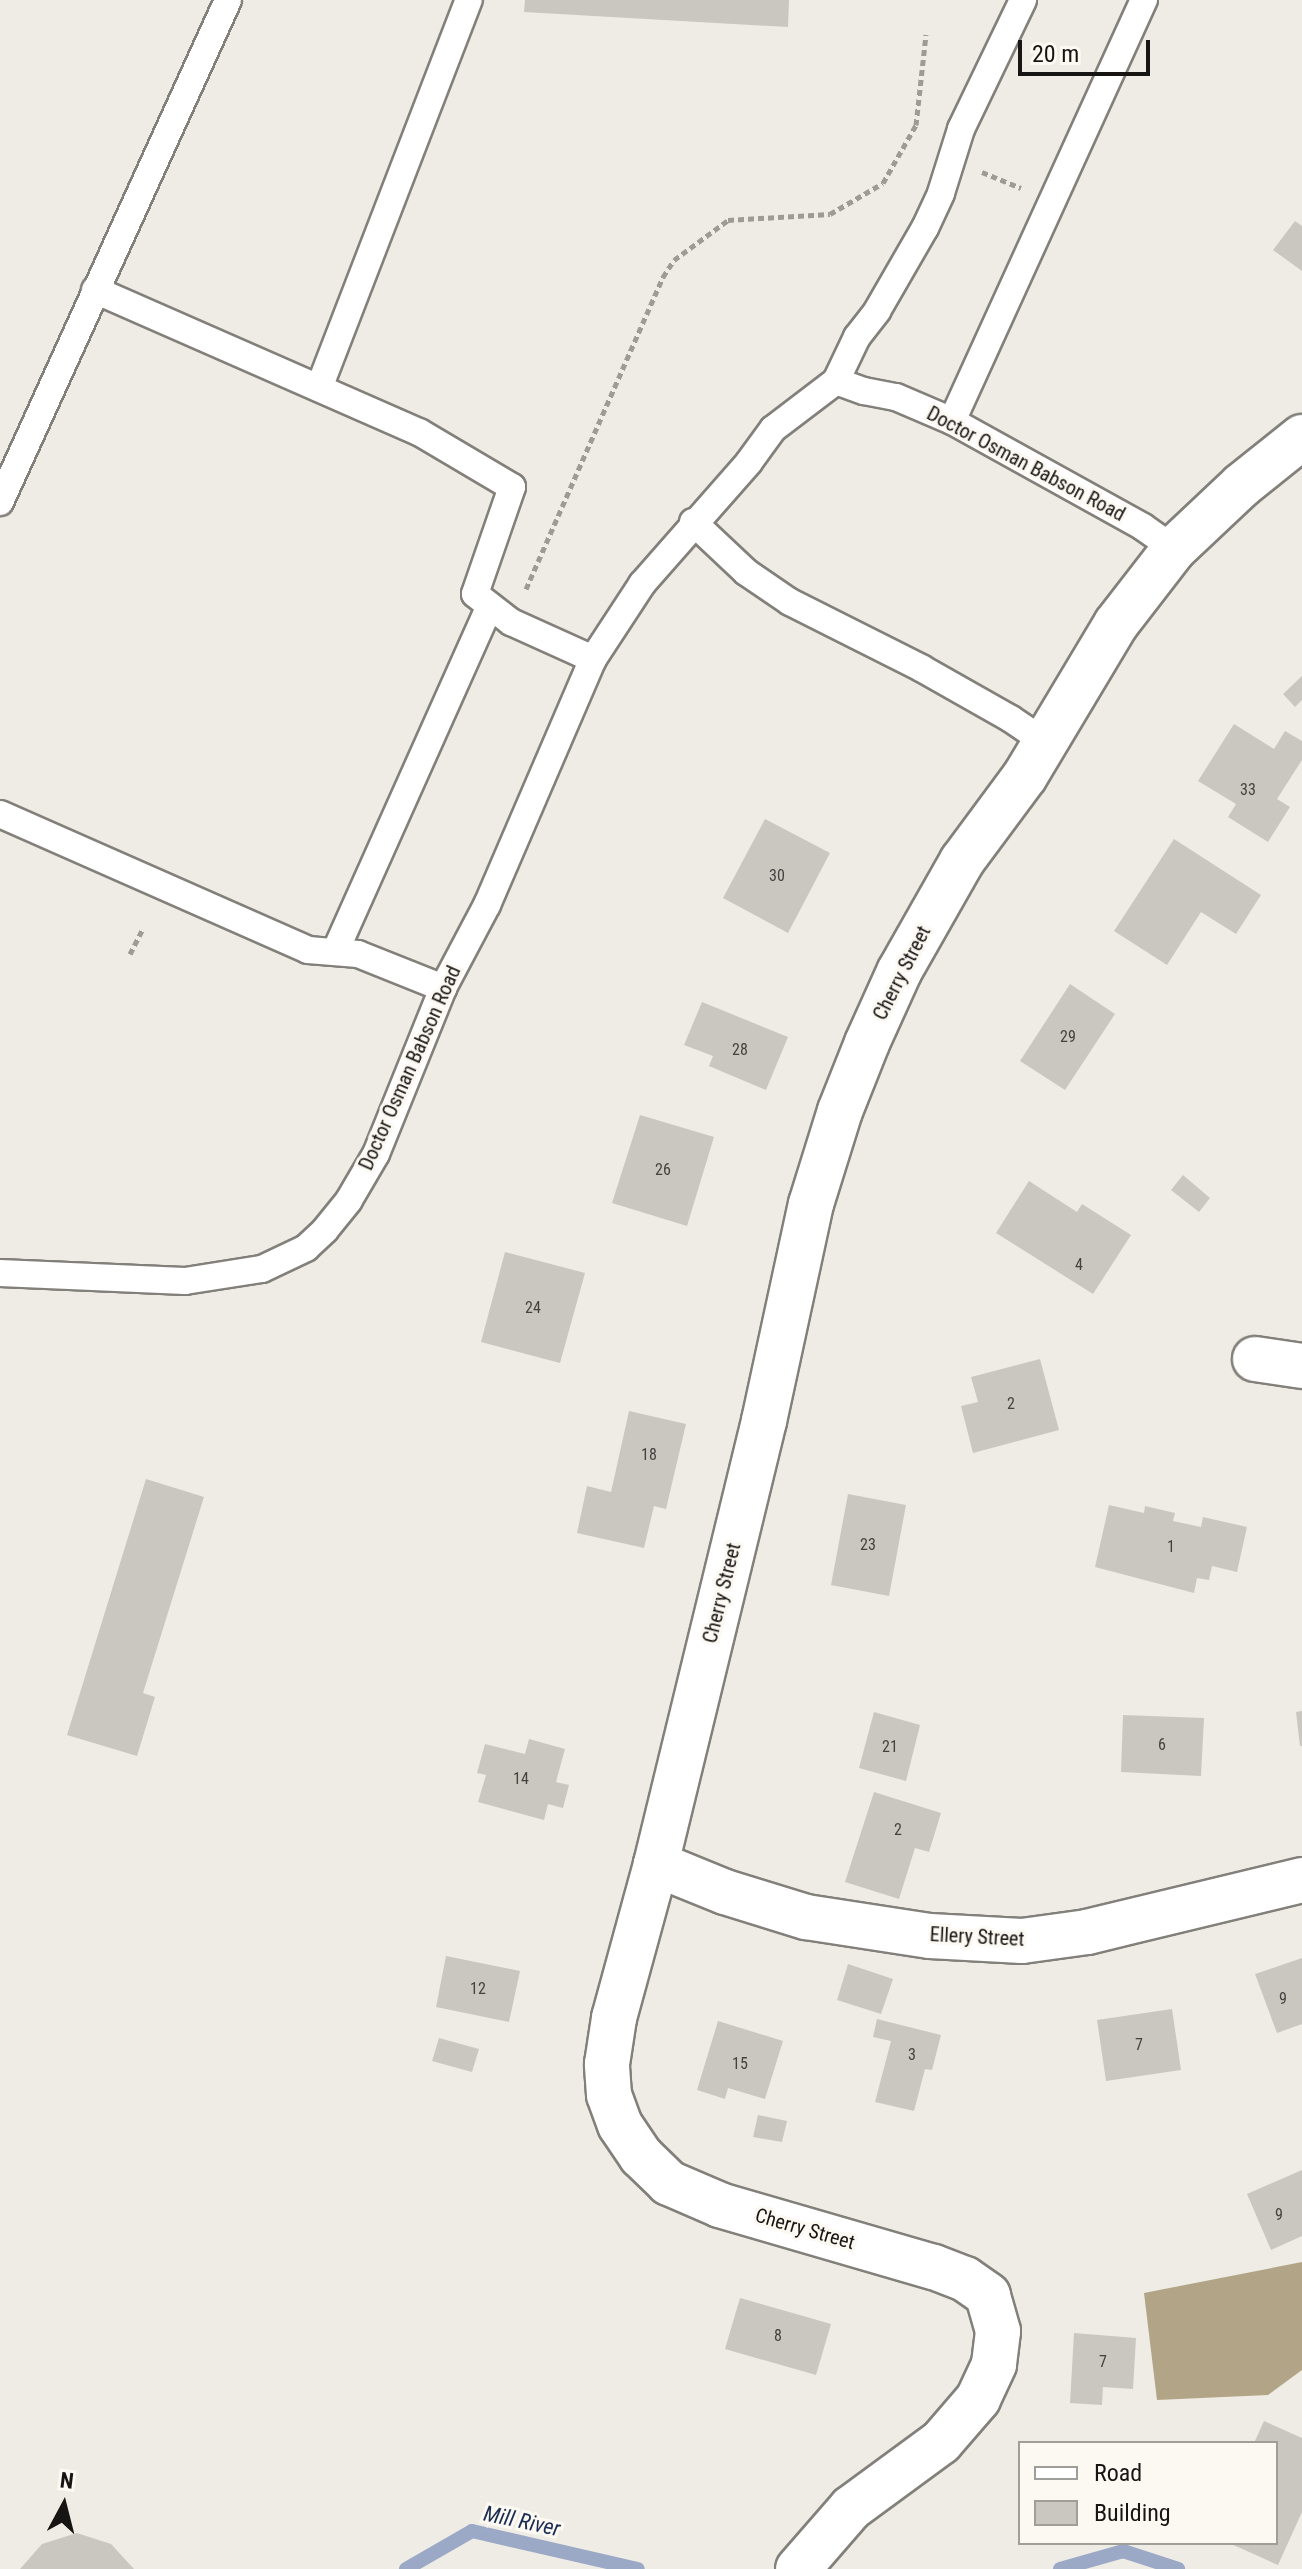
<!DOCTYPE html>
<html>
<head>
<meta charset="utf-8">
<style>
	body { margin:0 }
	#map { position:relative; width:1302px; height:2569px; overflow:hidden; background:#efece5; font-family:"Roboto Condensed",sans-serif }
	div>[style] { position:absolute }
	[style*='--x'] { left:calc(var(--x)*1px); top:calc(var(--y)*1px); width:calc(var(--w)*1px); rotate:calc(var(--a)*1deg) }
	.forest>* { inset:0; background:#b2a486 }
	.stream>* { height:14px; margin:-7px; padding:0 7px; transform-origin:7px; border-radius:7px; background:#9ba9c6 }
	.building>* { inset:0; background:#cac7c1 }
	.path>* { height:5px; margin-top:-2.5px; transform-origin:0; background:repeating-linear-gradient(90deg,#9e9b96 0 6px,transparent 0 10px) }
	.roads { filter:drop-shadow(2px 0 #83807b) drop-shadow(-2px 0 #83807b) drop-shadow(0 2px #83807b) drop-shadow(0 -2px #83807b) }
	.lane>* { height:26px; margin:-13px; padding:0 13px; transform-origin:13px; border-radius:13px; background:#fff }
	.street>* { height:44px; margin:-22px; padding:0 22px; transform-origin:22px; border-radius:22px; background:#fff }
	span { translate:-50% -50%; white-space:nowrap; text-align:center; line-height:1.15; -webkit-text-stroke:6px #fcf9f3; paint-order:stroke }
	.number-label { font-size:16px; color:#43423e }
	.number-label span { -webkit-text-stroke-width:0 }
	.street-label { font-size:20px; color:#161513 }
	.water-label { font-size:22px; color:#1b2d54; font-style:italic }
	.legend { position:absolute; left:1018px; top:2441px; width:260px; height:104px; box-sizing:border-box; background:#fcf9f3; border:2px solid #a09e99; margin:0; padding:10px 14px; list-style:none; font-size:24px; color:#161513 }
	.legend li { display:flex; align-items:center; gap:16px; height:40px }
	.legend b { width:40px; border:2px solid #a09e99 }
	.north { position:absolute; left:24px; top:2465px; width:80px; height:80px; -webkit-text-stroke:6px #fcf9f3; paint-order:stroke; rotate:7deg; font-size:22px; font-weight:700; line-height:32px; text-align:center; color:#161513 }
	.north::after { content:''; display:block; margin:auto; width:28px; height:36px; background:#161513; clip-path:polygon(50% 0,100% 100%,50% 72%,0 100%) }
	.scale { position:absolute; left:1018px; top:40px; width:132px; height:36px; box-sizing:border-box; border:4px solid #161513; border-top:0; padding-left:10px; font-size:24px; line-height:28px; white-space:nowrap; color:#161513; -webkit-text-stroke:6px #fcf9f3; paint-order:stroke }
</style>
</head>
<body>
<div id="map">
	<div class="forest">
		<div style="clip-path:polygon(1302px 2262px,1302px 2370px,1268px 2395px,1157px 2400px,1144px 2293px)"></div>
	</div>
	<div class="stream">
		<div style="--x:406;--y:2569;--w:76;--a:-29.9"></div>
		<div style="--x:472;--y:2531;--w:170;--a:12.9"></div>
		<div style="--x:1060;--y:2569;--w:66;--a:-15.9"></div>
		<div style="--x:1123;--y:2551;--w:58;--a:18.1"></div>
	</div>
	<div class="building">
		<div style="clip-path:polygon(525px 0,789px 0,788px 27px,524px 12px)"></div>
		<div style="clip-path:polygon(1295px 221px,1302px 226px,1302px 271px,1273px 250px)"></div>
		<div style="clip-path:polygon(1302px 676px,1302px 700px,1295px 707px,1283px 694px)"></div>
		<div style="clip-path:polygon(1234px 724px,1274px 749px,1285px 731px,1302px 741px,1302px 760px,1277px 799px,1290px 807px,1268px 842px,1228px 817px,1236px 804px,1198px 781px)"></div>
		<div style="clip-path:polygon(765px 819px,830px 853px,788px 933px,723px 898px)"></div>
		<div style="clip-path:polygon(1174px 839px,1261px 895px,1236px 934px,1201px 912px,1167px 965px,1114px 931px)"></div>
		<div style="clip-path:polygon(1070px 984px,1115px 1014px,1065px 1090px,1020px 1061px)"></div>
		<div style="clip-path:polygon(702px 1002px,788px 1037px,766px 1090px,709px 1066px,713px 1056px,684px 1045px)"></div>
		<div style="clip-path:polygon(640px 1115px,714px 1137px,687px 1226px,612px 1203px)"></div>
		<div style="clip-path:polygon(1183px 1175px,1210px 1198px,1199px 1212px,1171px 1190px)"></div>
		<div style="clip-path:polygon(1029px 1181px,1077px 1212px,1082px 1204px,1131px 1235px,1093px 1294px,996px 1233px)"></div>
		<div style="clip-path:polygon(505px 1252px,585px 1273px,560px 1363px,481px 1342px)"></div>
		<div style="clip-path:polygon(1040px 1359px,1059px 1430px,973px 1453px,961px 1406px,978px 1402px,971px 1377px)"></div>
		<div style="clip-path:polygon(629px 1411px,686px 1424px,666px 1509px,654px 1506px,644px 1548px,577px 1533px,587px 1486px,611px 1492px)"></div>
		<div style="clip-path:polygon(146px 1479px,204px 1497px,143px 1693px,155px 1697px,137px 1756px,67px 1735px)"></div>
		<div style="clip-path:polygon(848px 1494px,906px 1505px,889px 1596px,831px 1585px)"></div>
		<div style="clip-path:polygon(1109px 1505px,1144px 1513px,1145px 1506px,1175px 1513px,1173px 1521px,1201px 1527px,1203px 1517px,1247px 1527px,1237px 1572px,1212px 1566px,1209px 1580px,1197px 1578px,1194px 1593px,1095px 1567px)"></div>
		<div style="clip-path:polygon(1302px 1711px,1302px 1746px,1300px 1746px,1296px 1712px)"></div>
		<div style="clip-path:polygon(874px 1712px,920px 1725px,906px 1781px,859px 1768px)"></div>
		<div style="clip-path:polygon(1123px 1715px,1204px 1718px,1201px 1776px,1121px 1772px)"></div>
		<div style="clip-path:polygon(529px 1739px,565px 1749px,556px 1782px,569px 1785px,563px 1808px,548px 1804px,544px 1820px,478px 1802px,486px 1775px,477px 1773px,485px 1744px,525px 1754px)"></div>
		<div style="clip-path:polygon(874px 1792px,941px 1813px,929px 1852px,915px 1848px,899px 1899px,845px 1882px)"></div>
		<div style="clip-path:polygon(446px 1956px,520px 1971px,509px 2022px,436px 2007px)"></div>
		<div style="clip-path:polygon(1302px 1958px,1302px 2024px,1277px 2033px,1255px 1974px)"></div>
		<div style="clip-path:polygon(848px 1964px,893px 1979px,881px 2014px,837px 2000px)"></div>
		<div style="clip-path:polygon(1172px 2009px,1181px 2070px,1106px 2081px,1097px 2020px)"></div>
		<div style="clip-path:polygon(877px 2019px,941px 2035px,932px 2070px,925px 2069px,914px 2111px,875px 2102px,891px 2041px,873px 2037px)"></div>
		<div style="clip-path:polygon(718px 2021px,783px 2041px,765px 2099px,728px 2088px,725px 2099px,697px 2090px)"></div>
		<div style="clip-path:polygon(439px 2038px,479px 2049px,472px 2072px,432px 2061px)"></div>
		<div style="clip-path:polygon(758px 2115px,787px 2121px,782px 2142px,753px 2137px)"></div>
		<div style="clip-path:polygon(1302px 2170px,1302px 2236px,1271px 2250px,1247px 2194px)"></div>
		<div style="clip-path:polygon(740px 2298px,831px 2324px,816px 2375px,725px 2349px)"></div>
		<div style="clip-path:polygon(1074px 2333px,1136px 2338px,1133px 2389px,1103px 2387px,1102px 2405px,1070px 2403px)"></div>
		<div style="clip-path:polygon(1264px 2421px,1302px 2438px,1302px 2512px,1278px 2565px,1229px 2543px,1276px 2543px,1276px 2443px,1254px 2443px)"></div>
		<div style="clip-path:polygon(77px 2533px,111px 2544px,134px 2569px,20px 2569px,42px 2544px)"></div>
	</div>
	<div class="path">
		<div style="--x:982;--y:172;--w:42;--a:22.3"></div>
		<div style="--x:526;--y:589;--w:341;--a:-66.3"></div>
		<div style="--x:663;--y:277;--w:20;--a:-57"></div>
		<div style="--x:674;--y:260;--w:67;--a:-36.5"></div>
		<div style="--x:728;--y:220;--w:102;--a:-3.4"></div>
		<div style="--x:830;--y:214;--w:61;--a:-30.3"></div>
		<div style="--x:883;--y:183;--w:67;--a:-60.4"></div>
		<div style="--x:916;--y:125;--w:91;--a:-83.7"></div>
		<div style="--x:130;--y:954;--w:27;--a:-63"></div>
	</div>
	<div class="roads">
		<div class="lane">
			<div style="--x:95;--y:290;--w:354;--a:23.7"></div>
			<div style="--x:419;--y:432;--w:108;--a:30.6"></div>
			<div style="--x:512;--y:487;--w:113;--a:109.1"></div>
			<div style="--x:475;--y:594;--w:46;--a:37.9"></div>
			<div style="--x:511;--y:622;--w:90;--a:24.3"></div>
			<div style="--x:836;--y:381;--w:49;--a:-64.5"></div>
			<div style="--x:857;--y:337;--w:33;--a:-52"></div>
			<div style="--x:877;--y:311;--w:96;--a:-60"></div>
			<div style="--x:925;--y:228;--w:38;--a:-65"></div>
			<div style="--x:941;--y:193;--w:67;--a:-72.6"></div>
			<div style="--x:961;--y:129;--w:143;--a:-64.3"></div>
			<div style="--x:319;--y:388;--w:416;--a:-68.9"></div>
			<div style="--x:952;--y:421;--w:463;--a:-65.5"></div>
			<div style="--x:0;--y:502;--w:551;--a:-65.57"></div>
			<div style="--x:693;--y:522;--w:73;--a:43.3"></div>
			<div style="--x:746;--y:572;--w:53;--a:34.3"></div>
			<div style="--x:790;--y:602;--w:147;--a:26.7"></div>
			<div style="--x:921;--y:668;--w:103;--a:29.5"></div>
			<div style="--x:1011;--y:719;--w:41;--a:34.1"></div>
			<div style="--x:0;--y:814;--w:337;--a:23.8"></div>
			<div style="--x:308;--y:950;--w:50;--a:4.6"></div>
			<div style="--x:358;--y:954;--w:92;--a:21.8"></div>
			<div style="--x:335;--y:952;--w:379;--a:-65.9"></div>
			<div style="--x:0;--y:1273;--w:185;--a:2.5"></div>
			<div style="--x:185;--y:1281;--w:78;--a:-8.9"></div>
			<div style="--x:262;--y:1269;--w:49;--a:-25.5"></div>
			<div style="--x:306;--y:1248;--w:26;--a:-43"></div>
			<div style="--x:325;--y:1230;--w:38;--a:-51"></div>
			<div style="--x:349;--y:1200;--w:53;--a:-59.6"></div>
			<div style="--x:376;--y:1154;--w:179;--a:-68"></div>
			<div style="--x:443;--y:988;--w:94;--a:-62.1"></div>
			<div style="--x:487;--y:905;--w:268;--a:-66.7"></div>
			<div style="--x:593;--y:659;--w:90;--a:-56.8"></div>
			<div style="--x:642;--y:584;--w:162;--a:-48.7"></div>
			<div style="--x:749;--y:462;--w:41;--a:-54"></div>
			<div style="--x:773;--y:429;--w:79;--a:-37.3"></div>
			<div style="--x:836;--y:381;--w:30;--a:20"></div>
			<div style="--x:864;--y:391;--w:33;--a:11"></div>
			<div style="--x:896;--y:397;--w:61;--a:23.2"></div>
			<div style="--x:952;--y:421;--w:218;--a:29"></div>
			<div style="--x:1143;--y:527;--w:38;--a:35"></div>
		</div>
		<div class="street">
			<div style="--x:1255;--y:1359;--w:48;--a:8.5"></div>
			<div style="--x:656;--y:1864;--w:74;--a:22.1"></div>
			<div style="--x:725;--y:1892;--w:85;--a:17.2"></div>
			<div style="--x:806;--y:1917;--w:125;--a:8.7"></div>
			<div style="--x:930;--y:1936;--w:92;--a:3.1"></div>
			<div style="--x:1022;--y:1941;--w:66;--a:-7.9"></div>
			<div style="--x:1087;--y:1932;--w:221;--a:-13.6"></div>
			<div style="--x:798;--y:2569;--w:81;--a:-49"></div>
			<div style="--x:851;--y:2508;--w:112;--a:-36.3"></div>
			<div style="--x:941;--y:2442;--w:57;--a:-49.3"></div>
			<div style="--x:978;--y:2399;--w:38;--a:-65"></div>
			<div style="--x:994;--y:2364;--w:33;--a:-83"></div>
			<div style="--x:998;--y:2331;--w:37;--a:-106"></div>
			<div style="--x:988;--y:2295;--w:28;--a:-145"></div>
			<div style="--x:965;--y:2279;--w:34;--a:-159"></div>
			<div style="--x:933;--y:2267;--w:222;--a:-163.8"></div>
			<div style="--x:720;--y:2205;--w:56;--a:-156.7"></div>
			<div style="--x:669;--y:2183;--w:39;--a:-136"></div>
			<div style="--x:641;--y:2156;--w:37;--a:-124"></div>
			<div style="--x:620;--y:2125;--w:32;--a:-110"></div>
			<div style="--x:609;--y:2095;--w:31;--a:-94"></div>
			<div style="--x:607;--y:2064;--w:47;--a:-81.3"></div>
			<div style="--x:614;--y:2018;--w:160;--a:-74.7"></div>
			<div style="--x:656;--y:1864;--w:456;--a:-76.3"></div>
			<div style="--x:764;--y:1421;--w:222;--a:-77.8"></div>
			<div style="--x:811;--y:1204;--w:97;--a:-72.7"></div>
			<div style="--x:840;--y:1111;--w:73;--a:-68.3"></div>
			<div style="--x:867;--y:1043;--w:78;--a:-65.7"></div>
			<div style="--x:899;--y:972;--w:128;--a:-60.4"></div>
			<div style="--x:962;--y:861;--w:106;--a:-53.5"></div>
			<div style="--x:1025;--y:776;--w:177;--a:-59.1"></div>
			<div style="--x:1116;--y:624;--w:95;--a:-52.3"></div>
			<div style="--x:1174;--y:549;--w:93;--a:-43.3"></div>
			<div style="--x:1242;--y:485;--w:77;--a:-38.7"></div>
		</div>
	</div>
	<div class="number-label">
		<span style="left:1248px;top:790px">33</span>
		<span style="left:777px;top:876px">30</span>
		<span style="left:1068px;top:1037px">29</span>
		<span style="left:740px;top:1050px">28</span>
		<span style="left:663px;top:1170px">26</span>
		<span style="left:1079px;top:1265px">4</span>
		<span style="left:533px;top:1308px">24</span>
		<span style="left:1011px;top:1404px">2</span>
		<span style="left:649px;top:1455px">18</span>
		<span style="left:868px;top:1545px">23</span>
		<span style="left:1171px;top:1547px">1</span>
		<span style="left:1162px;top:1745px">6</span>
		<span style="left:890px;top:1747px">21</span>
		<span style="left:521px;top:1779px">14</span>
		<span style="left:898px;top:1830px">2</span>
		<span style="left:478px;top:1989px">12</span>
		<span style="left:1283px;top:1999px">9</span>
		<span style="left:1139px;top:2045px">7</span>
		<span style="left:912px;top:2055px">3</span>
		<span style="left:740px;top:2064px">15</span>
		<span style="left:1279px;top:2215px">9</span>
		<span style="left:778px;top:2336px">8</span>
		<span style="left:1103px;top:2362px">7</span>
	</div>
	<div class="street-label">
		<span style="left:1026px;top:464px;rotate:28deg">Doctor Osman Babson Road</span>
		<span style="left:902px;top:973px;rotate:-63deg">Cherry Street</span>
		<span style="left:410px;top:1068px;rotate:-66deg">Doctor Osman Babson Road</span>
		<span style="left:722px;top:1593px;rotate:-76deg">Cherry Street</span>
		<span style="left:977px;top:1937px;rotate:3deg">Ellery Street</span>
		<span style="left:805px;top:2229px;rotate:16deg">Cherry Street</span>
	</div>
	<div class="water-label">
		<span style="left:522px;top:2521px;rotate:12deg">Mill River</span>
	</div>
	<ul class="legend">
	<li><b style="height:10px;background:#fff"></b>Road</li>
	<li><b style="height:22px;background:#cac7c1"></b>Building</li>
	</ul>
	<div class="north">N</div>
	<div class="scale">20 m</div>
</div>
</body>
</html>
